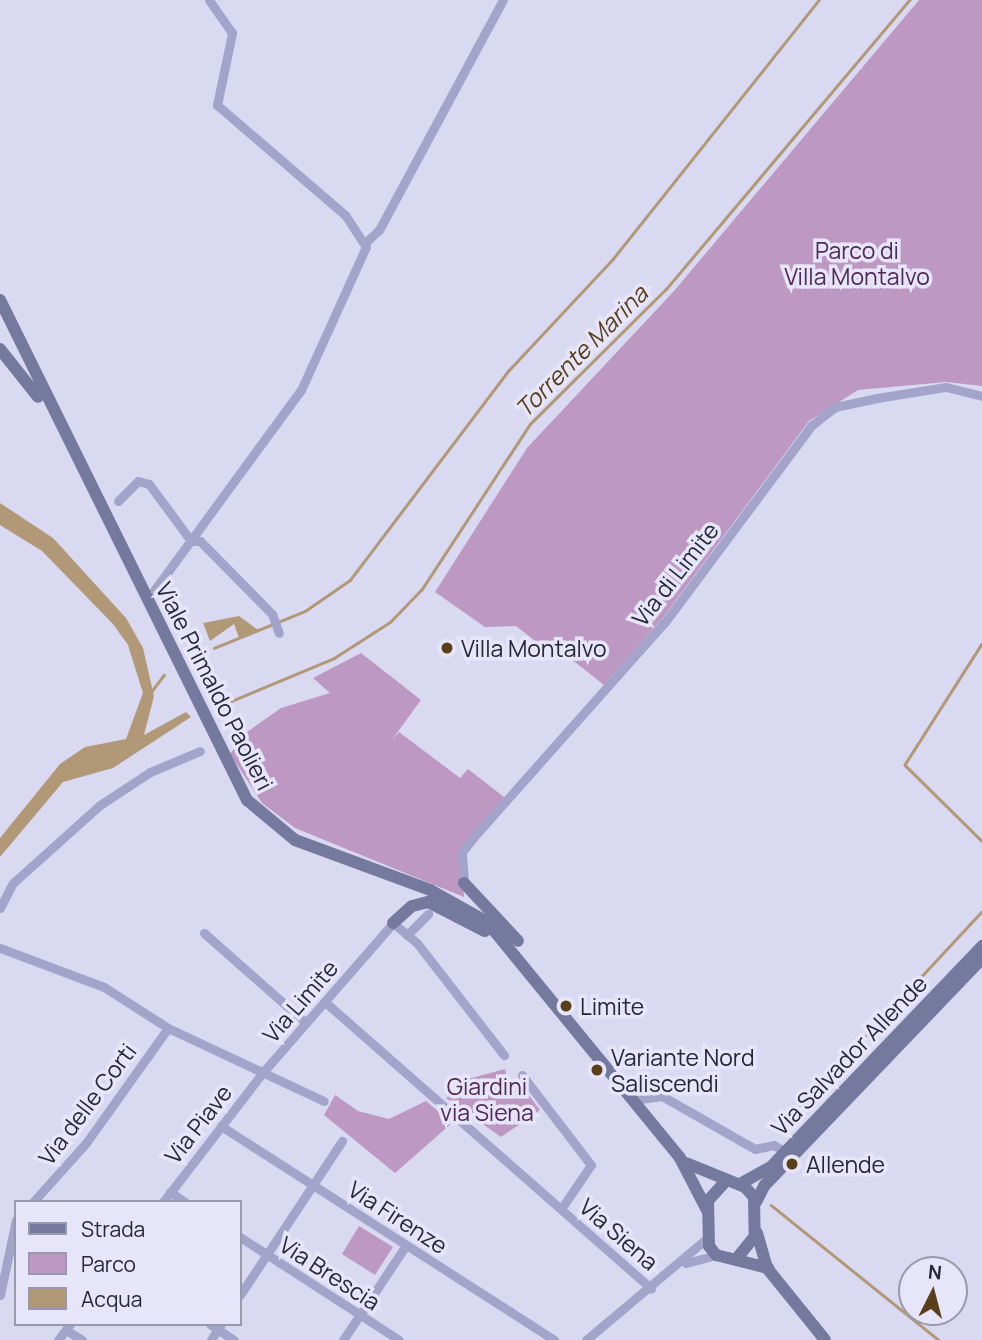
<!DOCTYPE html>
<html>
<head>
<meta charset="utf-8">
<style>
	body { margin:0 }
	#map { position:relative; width:982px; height:1340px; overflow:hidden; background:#dad9f2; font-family:Manrope,sans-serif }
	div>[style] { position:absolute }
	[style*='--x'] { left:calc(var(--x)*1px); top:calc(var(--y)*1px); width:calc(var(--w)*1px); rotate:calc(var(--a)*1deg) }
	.green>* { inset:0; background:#bd98c2 }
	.water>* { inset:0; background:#b19876 }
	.stream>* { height:2.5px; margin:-1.25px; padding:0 1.25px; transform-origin:1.25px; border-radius:1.25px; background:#b19876 }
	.street>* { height:9px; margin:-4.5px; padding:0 4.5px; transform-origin:4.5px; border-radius:4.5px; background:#a4a4cb }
	.secondary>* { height:12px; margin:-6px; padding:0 6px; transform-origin:6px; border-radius:6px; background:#75799e }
	.dots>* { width:19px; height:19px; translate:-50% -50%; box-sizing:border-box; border:4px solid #e7e5fa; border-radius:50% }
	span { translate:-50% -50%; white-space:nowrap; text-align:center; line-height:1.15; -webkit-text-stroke:7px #e7e5fa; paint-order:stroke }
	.park-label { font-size:23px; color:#512955 }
	.street-label { font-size:23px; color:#262836 }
	.poi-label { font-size:23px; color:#262836 }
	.left { translate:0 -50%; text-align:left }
	.water-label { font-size:24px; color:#59401a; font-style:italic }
	.legend { position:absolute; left:14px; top:1200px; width:228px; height:126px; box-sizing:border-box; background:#e7e5fa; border:2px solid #9a99ac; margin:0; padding:9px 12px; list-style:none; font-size:21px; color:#262836 }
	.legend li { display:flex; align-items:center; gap:14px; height:35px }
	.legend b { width:35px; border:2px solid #9a99ac }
	.north { position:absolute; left:898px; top:1256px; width:70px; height:70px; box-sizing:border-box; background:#e7e5fa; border:2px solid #9a99ac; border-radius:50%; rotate:6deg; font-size:19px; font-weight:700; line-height:28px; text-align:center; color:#262836 }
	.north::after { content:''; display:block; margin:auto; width:24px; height:32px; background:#59401a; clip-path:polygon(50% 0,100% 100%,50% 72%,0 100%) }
</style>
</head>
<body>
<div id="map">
	<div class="green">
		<div style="clip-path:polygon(919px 0,982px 0,982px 386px,946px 382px,858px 390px,809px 421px,662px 619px,604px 685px,552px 644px,544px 648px,516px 626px,485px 627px,435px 592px,527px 448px,674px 291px)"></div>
		<div style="clip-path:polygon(361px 653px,421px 700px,391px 741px,399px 732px,460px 778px,468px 769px,504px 797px,461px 853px,464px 897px,295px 828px,262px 803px,230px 754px,247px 732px,281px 708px,330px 693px,313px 678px)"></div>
		<div style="clip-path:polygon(505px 1069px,508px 1085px,525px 1090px,540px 1110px,501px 1137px,446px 1098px,468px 1079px)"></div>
		<div style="clip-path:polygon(335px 1095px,358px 1111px,389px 1119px,426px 1101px,452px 1123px,395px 1173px,324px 1115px)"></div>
		<div style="clip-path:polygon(359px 1226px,393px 1247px,375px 1275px,342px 1254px)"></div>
	</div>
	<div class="water">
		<div style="clip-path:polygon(0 503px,53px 538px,126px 618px,143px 648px,154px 696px,144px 735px,186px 712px,191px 717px,113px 768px,63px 782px,0 857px,0 838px,60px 764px,85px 747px,126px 739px,143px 693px,128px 645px,113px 624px,42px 551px,0 525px)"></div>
		<div style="clip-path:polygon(239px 616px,258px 630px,239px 638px,234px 624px,210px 641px,203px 623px)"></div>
	</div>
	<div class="stream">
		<div style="--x:982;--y:644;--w:143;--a:122.5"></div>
		<div style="--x:905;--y:765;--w:108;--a:44.6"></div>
		<div style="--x:214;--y:648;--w:98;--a:-22.1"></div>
		<div style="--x:305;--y:611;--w:55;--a:-34.6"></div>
		<div style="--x:350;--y:580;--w:263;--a:-52.9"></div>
		<div style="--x:509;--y:370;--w:151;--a:-46.9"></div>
		<div style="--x:612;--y:260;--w:332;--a:-51.5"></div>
		<div style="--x:151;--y:692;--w:21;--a:-53"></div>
		<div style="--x:217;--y:707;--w:127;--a:-22.7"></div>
		<div style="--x:334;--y:658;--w:67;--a:-32.7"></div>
		<div style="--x:390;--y:622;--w:46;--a:-45.9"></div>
		<div style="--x:422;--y:589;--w:197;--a:-56.8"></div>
		<div style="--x:530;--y:424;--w:192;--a:-44.8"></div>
		<div style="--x:666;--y:289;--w:378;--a:-49.9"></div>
		<div style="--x:800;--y:1107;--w:267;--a:-47.1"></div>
		<div style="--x:771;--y:1205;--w:216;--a:38.8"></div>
	</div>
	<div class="street">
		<div style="--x:366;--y:242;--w:18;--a:-43"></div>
		<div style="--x:379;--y:230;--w:261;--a:-61.7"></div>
		<div style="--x:118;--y:501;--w:28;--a:-45"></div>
		<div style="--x:138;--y:481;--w:11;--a:15"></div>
		<div style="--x:149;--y:484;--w:71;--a:53.6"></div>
		<div style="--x:191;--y:541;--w:9;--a:0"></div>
		<div style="--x:200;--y:541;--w:103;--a:45.4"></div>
		<div style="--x:272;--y:614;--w:20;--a:70"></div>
		<div style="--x:153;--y:592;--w:250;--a:-53.8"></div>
		<div style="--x:301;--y:390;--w:157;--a:-65.6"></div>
		<div style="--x:366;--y:247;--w:38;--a:-123"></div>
		<div style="--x:345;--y:215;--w:169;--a:-139.3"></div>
		<div style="--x:217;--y:105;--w:74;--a:-78.2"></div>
		<div style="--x:232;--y:33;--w:40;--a:-124.9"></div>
		<div style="--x:464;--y:883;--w:31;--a:-94"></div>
		<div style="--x:462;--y:852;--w:16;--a:-52"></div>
		<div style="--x:472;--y:839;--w:290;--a:-48.4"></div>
		<div style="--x:665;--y:622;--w:246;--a:-53.3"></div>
		<div style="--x:812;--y:425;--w:29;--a:-38"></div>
		<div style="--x:835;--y:407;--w:43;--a:-12.1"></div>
		<div style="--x:877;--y:398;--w:70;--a:-9.1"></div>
		<div style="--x:946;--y:387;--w:37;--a:14"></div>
		<div style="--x:0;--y:908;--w:28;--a:-63"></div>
		<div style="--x:13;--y:883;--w:117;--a:-41.9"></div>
		<div style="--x:100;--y:805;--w:60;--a:-33.4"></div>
		<div style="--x:150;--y:772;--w:54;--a:-22.8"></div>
		<div style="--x:204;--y:933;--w:136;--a:41.4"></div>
		<div style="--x:407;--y:935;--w:30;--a:-45"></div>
		<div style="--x:0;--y:948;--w:111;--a:20.6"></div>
		<div style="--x:104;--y:987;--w:76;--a:32.6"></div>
		<div style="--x:168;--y:1028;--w:172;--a:25.1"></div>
		<div style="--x:325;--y:1002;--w:434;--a:41.3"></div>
		<div style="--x:522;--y:1075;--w:113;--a:52.5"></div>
		<div style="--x:591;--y:1165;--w:53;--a:124.3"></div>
		<div style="--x:633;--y:1100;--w:29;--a:-8"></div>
		<div style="--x:662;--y:1096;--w:107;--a:29.7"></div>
		<div style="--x:755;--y:1149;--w:19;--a:-12"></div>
		<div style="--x:774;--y:1145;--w:13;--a:32"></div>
		<div style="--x:221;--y:1126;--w:396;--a:32.7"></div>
		<div style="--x:170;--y:1192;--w:18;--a:34"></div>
		<div style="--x:33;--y:1202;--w:79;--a:-48.1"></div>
		<div style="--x:86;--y:1143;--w:141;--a:-54.5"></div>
		<div style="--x:163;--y:1202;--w:165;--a:-52.4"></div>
		<div style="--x:264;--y:1071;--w:196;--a:-48.9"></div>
		<div style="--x:393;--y:923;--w:31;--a:40"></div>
		<div style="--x:417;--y:943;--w:142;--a:52.2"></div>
		<div style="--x:240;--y:1237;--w:189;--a:32.9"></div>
		<div style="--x:686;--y:1263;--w:31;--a:-15"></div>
		<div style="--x:0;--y:1295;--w:77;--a:-78"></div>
		<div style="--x:240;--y:1295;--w:185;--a:-56.5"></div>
		<div style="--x:210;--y:1324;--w:29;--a:34"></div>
		<div style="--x:66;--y:1330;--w:19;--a:32"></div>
		<div style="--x:58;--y:1340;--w:20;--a:-53"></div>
		<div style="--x:211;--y:1340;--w:19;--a:-58"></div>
		<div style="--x:343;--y:1340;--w:114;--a:-56.4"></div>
		<div style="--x:586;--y:1340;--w:157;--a:-40.1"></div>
	</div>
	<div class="secondary">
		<div style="--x:0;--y:300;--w:558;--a:63.71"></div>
		<div style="--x:247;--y:800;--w:62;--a:39.8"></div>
		<div style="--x:295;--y:840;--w:144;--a:20.3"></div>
		<div style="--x:430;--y:890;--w:65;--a:29.3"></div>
		<div style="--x:487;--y:922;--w:305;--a:50.7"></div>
		<div style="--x:680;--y:1158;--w:59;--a:62.6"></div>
		<div style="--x:0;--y:349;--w:61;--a:51.6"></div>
		<div style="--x:464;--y:883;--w:79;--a:47"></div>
		<div style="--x:393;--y:923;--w:25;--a:-42"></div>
		<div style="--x:412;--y:906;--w:16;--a:-14"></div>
		<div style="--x:428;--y:902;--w:64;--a:27"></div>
		<div style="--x:686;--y:1163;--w:64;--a:22.1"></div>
		<div style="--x:745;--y:1187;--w:13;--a:48"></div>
		<div style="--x:754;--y:1197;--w:39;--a:89"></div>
		<div style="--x:755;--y:1236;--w:28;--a:129"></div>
		<div style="--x:724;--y:1183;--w:24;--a:132"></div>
		<div style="--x:708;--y:1201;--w:45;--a:88.7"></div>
		<div style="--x:709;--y:1246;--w:11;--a:52"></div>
		<div style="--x:716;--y:1255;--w:54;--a:14"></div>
		<div style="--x:740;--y:1184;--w:35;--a:-29"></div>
		<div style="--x:771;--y:1167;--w:306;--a:-46.3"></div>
		<div style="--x:756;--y:1202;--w:18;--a:-63"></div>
		<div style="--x:764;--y:1186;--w:315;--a:-46.2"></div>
		<div style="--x:757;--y:1233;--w:36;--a:74"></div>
		<div style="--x:767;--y:1268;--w:92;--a:51.1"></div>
	</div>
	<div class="dots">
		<div style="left:447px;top:648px;background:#59401a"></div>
		<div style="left:566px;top:1006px;background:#59401a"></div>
		<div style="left:597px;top:1070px;background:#59401a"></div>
		<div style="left:792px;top:1164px;background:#59401a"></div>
	</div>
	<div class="park-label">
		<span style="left:857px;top:263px">Parco di<br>Villa Montalvo</span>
		<span style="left:487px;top:1099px">Giardini<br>via Siena</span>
	</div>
	<div class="street-label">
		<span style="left:675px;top:574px;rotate:-52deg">Via di Limite</span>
		<span style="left:215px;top:686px;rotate:63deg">Viale Primaldo Paolieri</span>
		<span style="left:300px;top:1001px;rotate:-49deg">Via Limite</span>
		<span style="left:849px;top:1055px;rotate:-46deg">Via Salvador Allende</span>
		<span style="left:87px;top:1104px;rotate:-53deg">Via delle Corti</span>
		<span style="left:198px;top:1124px;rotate:-52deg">Via Piave</span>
		<span style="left:398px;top:1217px;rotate:33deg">Via Firenze</span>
		<span style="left:619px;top:1234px;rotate:41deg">Via Siena</span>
		<span style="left:330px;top:1273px;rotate:33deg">Via Brescia</span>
	</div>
	<div class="poi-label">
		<span class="left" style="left:461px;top:648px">Villa Montalvo</span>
		<span class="left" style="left:580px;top:1006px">Limite</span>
		<span class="left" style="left:611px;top:1070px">Variante Nord<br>Saliscendi</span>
		<span class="left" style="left:806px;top:1164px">Allende</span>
	</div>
	<div class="water-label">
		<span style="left:581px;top:351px;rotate:-45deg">Torrente Marina</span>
	</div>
	<ul class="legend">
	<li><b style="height:9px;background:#75799e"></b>Strada</li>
	<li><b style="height:19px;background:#bd98c2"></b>Parco</li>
	<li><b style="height:19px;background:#b19876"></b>Acqua</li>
	</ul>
	<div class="north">N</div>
</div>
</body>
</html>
